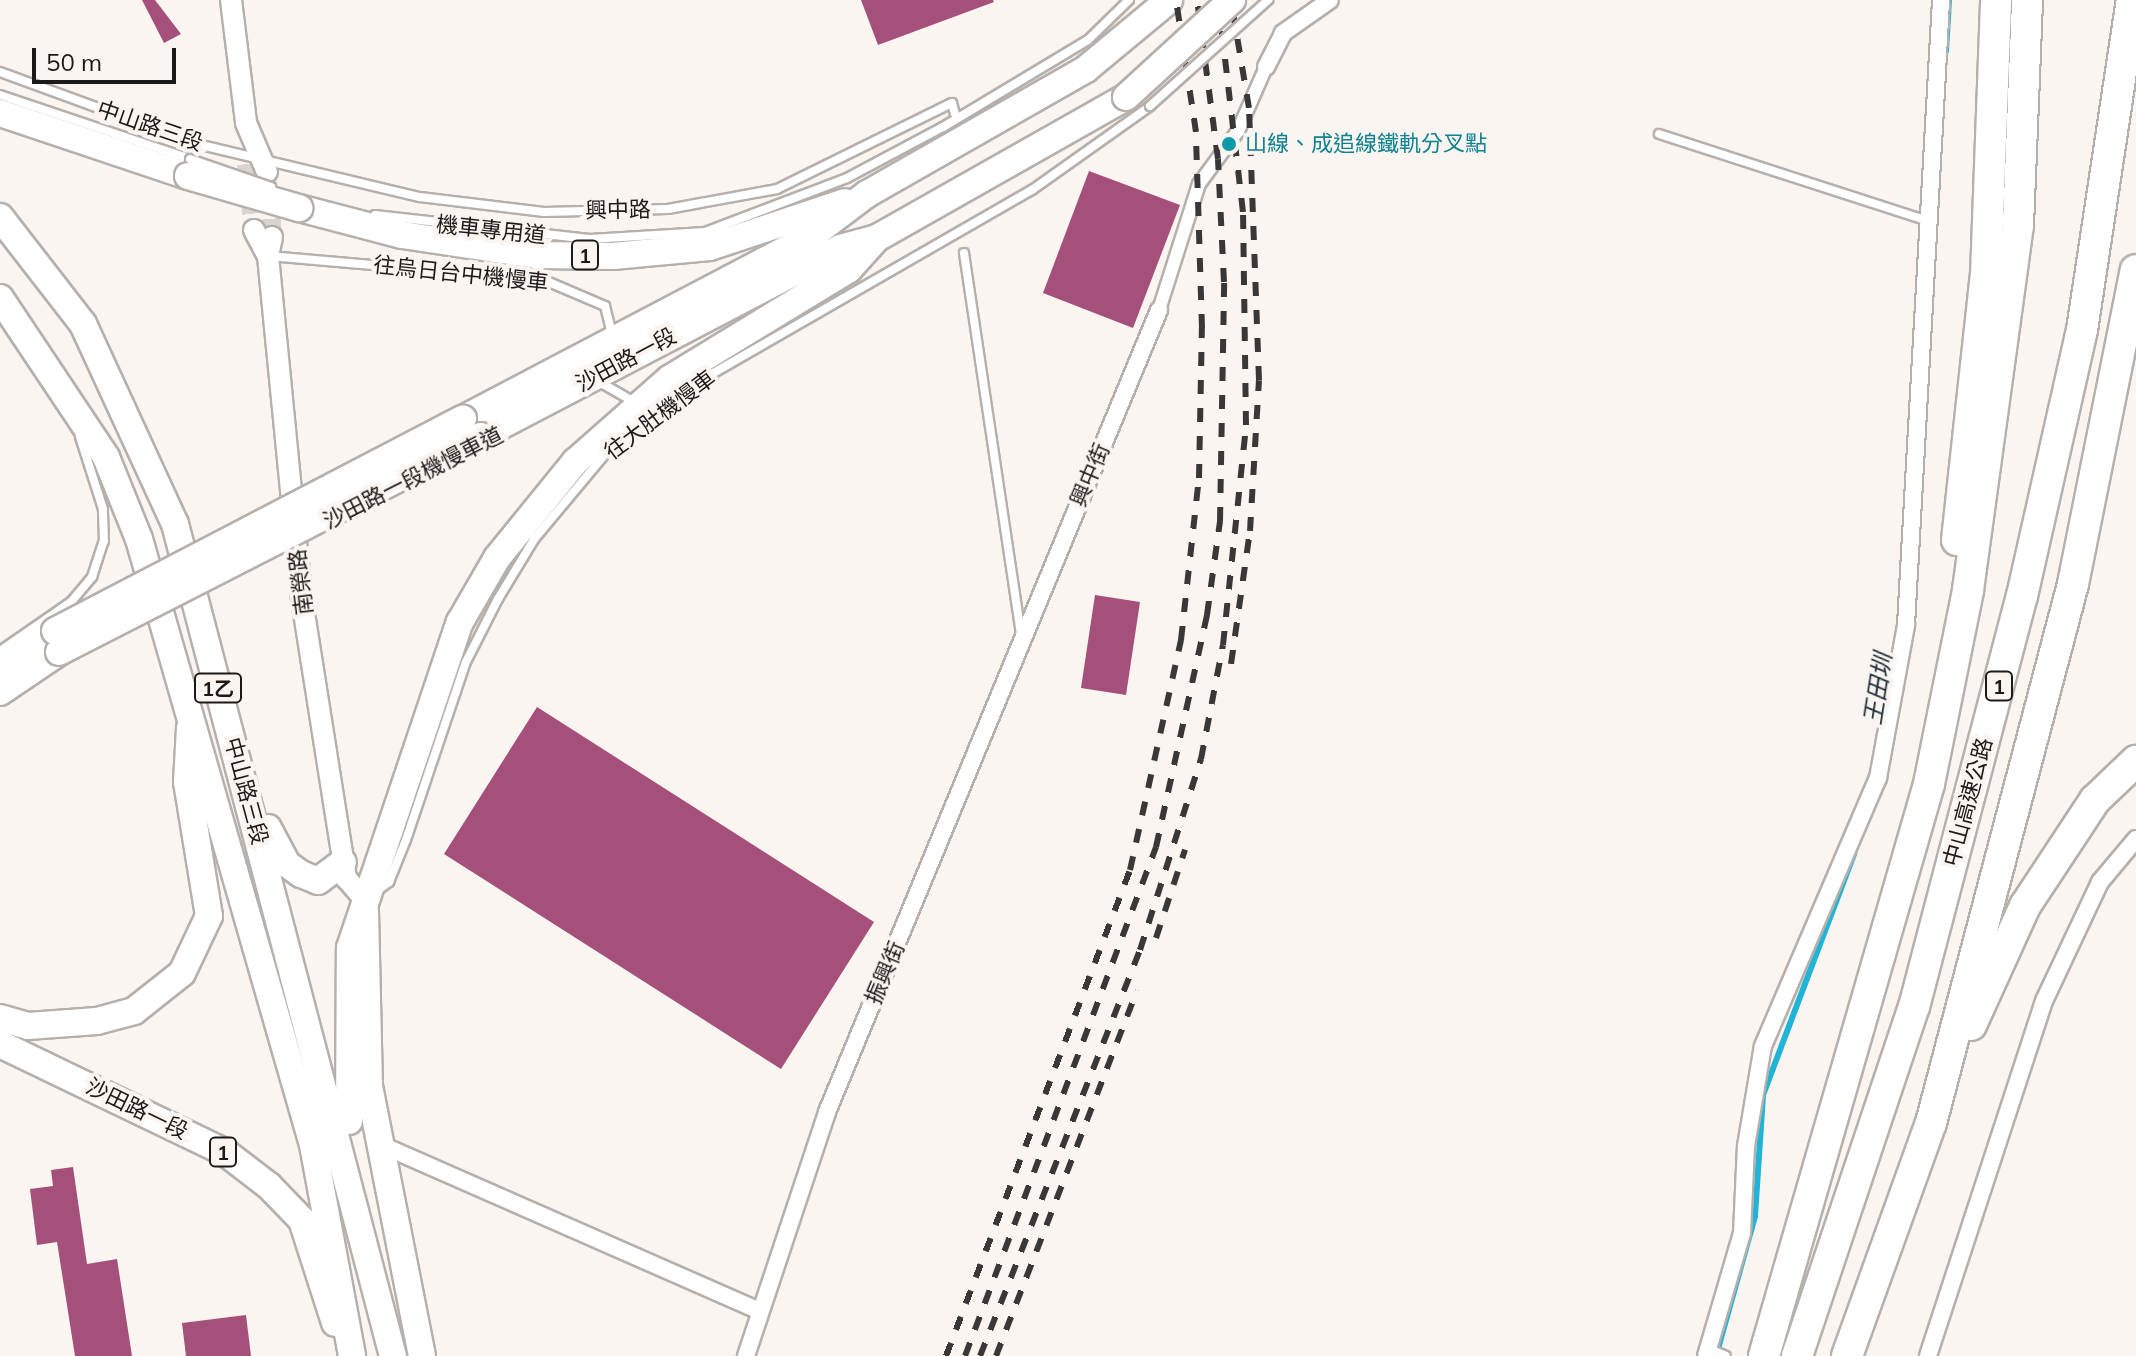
<!DOCTYPE html>
<html>
<head>
<meta charset="utf-8">
<style>
	body { margin:0 }
	#map { position:relative; width:2136px; height:1356px; overflow:hidden; background:#fbf5f1; font-family:Mulish,"Noto Sans TC",sans-serif }
	div>[style] { position:absolute }
	[style*='--x'] { left:calc(var(--x)*1px); top:calc(var(--y)*1px); width:calc(var(--w)*1px); rotate:calc(var(--a)*1deg) }
	.stream>* { height:6px; margin:-3px; padding:0 3px; transform-origin:3px; border-radius:3px; background:#21b4d7 }
	.building>* { inset:0; background:#a5507b }
	.tertiary-tunnel>* { height:20px; margin-top:-10px; transform-origin:0; background:repeating-linear-gradient(90deg,#dad4d1 0 20px,transparent 0 30px) }
	.roads { filter:drop-shadow(2px 0 #b6b0ac) drop-shadow(-2px 0 #b6b0ac) drop-shadow(0 2px #b6b0ac) drop-shadow(0 -2px #b6b0ac) }
	.service>* { height:8px; margin:-4px; padding:0 4px; transform-origin:4px; border-radius:4px; background:#fff }
	.pedestrian>* { height:12px; margin:-6px; padding:0 6px; transform-origin:6px; border-radius:6px; background:#fff }
	.minor>* { height:16px; margin:-8px; padding:0 8px; transform-origin:8px; border-radius:8px; background:#fff }
	.tertiary>* { height:20px; margin:-10px; padding:0 10px; transform-origin:10px; border-radius:10px; background:#fff }
	.primary>* { height:26px; margin:-13px; padding:0 13px; transform-origin:13px; border-radius:13px; background:#fff }
	.motorway>* { height:30px; margin:-15px; padding:0 15px; transform-origin:15px; border-radius:15px; background:#fff }
	.rail>* { height:6px; margin-top:-3px; transform-origin:0; background:repeating-linear-gradient(90deg,#3a3837 0 14px,transparent 0 28px) }
	.bridges { filter:drop-shadow(2px 0 #b6b0ac) drop-shadow(-2px 0 #b6b0ac) drop-shadow(0 2px #b6b0ac) drop-shadow(0 -2px #b6b0ac) }
	.service-bridge>* { height:8px; margin:-4px; padding:0 4px; transform-origin:4px; border-radius:4px; background:#fff }
	.primary-bridge>* { height:26px; margin:-13px; padding:0 13px; transform-origin:13px; border-radius:13px; background:#fff }
	.dots>* { width:22px; height:22px; translate:-50% -50%; box-sizing:border-box; border:4px solid #fbf5f1; border-radius:50% }
	span { translate:-50% -50%; white-space:nowrap; text-align:center; line-height:1.15; -webkit-text-stroke:8px #fbf5f1; paint-order:stroke }
	.shield-label span { padding:2px 6px; background:#fbf5f1; border:2px solid; border-radius:6px; -webkit-text-stroke-width:0 }
	.shield-label { font-size:20px; color:#1c1a19; font-weight:700 }
	.street-label { font-size:22px; color:#1c1a19 }
	.culture-label { font-size:22px; color:#0d838f }
	.left { translate:0 -50%; text-align:left }
	.water-label { font-size:24px; color:#182e34; font-style:italic }
	.scale { position:absolute; left:32px; top:48px; width:144px; height:36px; box-sizing:border-box; border:4px solid #1c1a19; border-top:0; padding-left:10px; font-size:24px; line-height:28px; white-space:nowrap; color:#1c1a19; -webkit-text-stroke:6px #fbf5f1; paint-order:stroke }
</style>
</head>
<body>
<div id="map">
	<div class="stream">
		<div style="--x:1946;--y:51;--w:51;--a:-86.6"></div>
		<div style="--x:1716;--y:1356;--w:145;--a:-74.4"></div>
		<div style="--x:1755;--y:1216;--w:121;--a:-86.2"></div>
		<div style="--x:1763;--y:1095;--w:258;--a:-69.3"></div>
	</div>
	<div class="building">
		<div style="clip-path:polygon(142px 0,155px 0,181px 34px,164px 43px)"></div>
		<div style="clip-path:polygon(861px 0,993px 0,994px 2px,878px 45px)"></div>
		<div style="clip-path:polygon(1089px 171px,1180px 205px,1133px 328px,1043px 293px)"></div>
		<div style="clip-path:polygon(1095px 595px,1140px 602px,1126px 695px,1081px 688px)"></div>
		<div style="clip-path:polygon(537px 707px,874px 922px,781px 1069px,444px 854px)"></div>
		<div style="clip-path:polygon(73px 1167px,87px 1264px,117px 1259px,132px 1356px,75px 1356px,57px 1242px,37px 1245px,30px 1189px,53px 1186px,51px 1170px)"></div>
		<div style="clip-path:polygon(246px 1315px,251px 1356px,186px 1356px,182px 1323px)"></div>
	</div>
	<div class="tertiary-tunnel">
		<div style="--x:247;--y:164;--w:66;--a:83.9"></div>
		<div style="--x:268;--y:189;--w:48;--a:85.2"></div>
	</div>
	<div class="roads">
		<div class="service">
			<div style="--x:0;--y:72;--w:210;--a:20.1"></div>
			<div style="--x:197;--y:144;--w:229;--a:13.4"></div>
			<div style="--x:420;--y:197;--w:125;--a:6.9"></div>
			<div style="--x:544;--y:212;--w:124;--a:-1.4"></div>
			<div style="--x:668;--y:209;--w:111;--a:-10.4"></div>
			<div style="--x:777;--y:189;--w:195;--a:-26.2"></div>
			<div style="--x:952;--y:103;--w:11;--a:75"></div>
			<div style="--x:0;--y:95;--w:200;--a:18.6"></div>
			<div style="--x:1659;--y:134;--w:283;--a:17.9"></div>
			<div style="--x:375;--y:215;--w:216;--a:6.4"></div>
			<div style="--x:590;--y:239;--w:115;--a:-3.5"></div>
			<div style="--x:705;--y:232;--w:152;--a:-20.8"></div>
			<div style="--x:847;--y:178;--w:109;--a:-28"></div>
			<div style="--x:943;--y:127;--w:169;--a:-31"></div>
			<div style="--x:1088;--y:40;--w:57;--a:-44.3"></div>
			<div style="--x:964;--y:253;--w:387;--a:81.5"></div>
			<div style="--x:269;--y:256;--w:276;--a:5"></div>
			<div style="--x:544;--y:280;--w:66;--a:23.1"></div>
			<div style="--x:605;--y:306;--w:29;--a:76"></div>
			<div style="--x:603;--y:384;--w:39;--a:30"></div>
			<div style="--x:0;--y:651;--w:86;--a:-34.6"></div>
			<div style="--x:71;--y:602;--w:33;--a:-50"></div>
			<div style="--x:92;--y:577;--w:38;--a:-72"></div>
			<div style="--x:104;--y:541;--w:32;--a:-92"></div>
			<div style="--x:103;--y:509;--w:76;--a:-107.7"></div>
			<div style="--x:378;--y:890;--w:14;--a:-36"></div>
			<div style="--x:389;--y:882;--w:45;--a:-68"></div>
			<div style="--x:406;--y:840;--w:188;--a:-71.4"></div>
			<div style="--x:466;--y:662;--w:71;--a:-63.1"></div>
			<div style="--x:498;--y:599;--w:71;--a:-58.8"></div>
			<div style="--x:535;--y:538;--w:111;--a:-50.1"></div>
			<div style="--x:606;--y:453;--w:122;--a:-37.3"></div>
			<div style="--x:703;--y:379;--w:379;--a:-29.9"></div>
			<div style="--x:1032;--y:190;--w:145;--a:-35.4"></div>
			<div style="--x:1709;--y:1349;--w:18;--a:22"></div>
		</div>
		<div class="pedestrian">
			<div style="--x:1159;--y:310;--w:132;--a:-72.4"></div>
			<div style="--x:1199;--y:184;--w:66;--a:-53.7"></div>
			<div style="--x:1238;--y:131;--w:70;--a:-66.4"></div>
		</div>
		<div class="minor">
			<div style="--x:1266;--y:67;--w:38;--a:-63"></div>
			<div style="--x:1283;--y:33;--w:57;--a:-35.1"></div>
			<div style="--x:377;--y:1143;--w:418;--a:23.7"></div>
			<div style="--x:746;--y:1356;--w:257;--a:-71.6"></div>
			<div style="--x:827;--y:1112;--w:868;--a:-67.51"></div>
			<div style="--x:1706;--y:1356;--w:128;--a:-73.7"></div>
			<div style="--x:1742;--y:1233;--w:87;--a:-87.4"></div>
			<div style="--x:1746;--y:1146;--w:101;--a:-80.4"></div>
			<div style="--x:1763;--y:1046;--w:292;--a:-66.8"></div>
			<div style="--x:1878;--y:778;--w:156;--a:-79.6"></div>
			<div style="--x:1906;--y:625;--w:626;--a:-86.79"></div>
			<div style="--x:1928;--y:1356;--w:373;--a:-71.9"></div>
			<div style="--x:2044;--y:1001;--w:132;--a:-64.8"></div>
			<div style="--x:2100;--y:882;--w:56;--a:-50.1"></div>
		</div>
		<div class="tertiary">
			<div style="--x:231;--y:0;--w:124;--a:83"></div>
			<div style="--x:246;--y:123;--w:53;--a:66.8"></div>
			<div style="--x:254;--y:230;--w:30;--a:62"></div>
			<div style="--x:272;--y:237;--w:19;--a:102"></div>
			<div style="--x:268;--y:256;--w:340;--a:84.4"></div>
			<div style="--x:301;--y:594;--w:288;--a:81"></div>
			<div style="--x:346;--y:878;--w:28;--a:49"></div>
		</div>
		<div class="primary">
			<div style="--x:0;--y:113;--w:198;--a:18.5"></div>
			<div style="--x:299;--y:208;--w:106;--a:14.7"></div>
			<div style="--x:402;--y:235;--w:135;--a:8.5"></div>
			<div style="--x:536;--y:255;--w:77;--a:0.7"></div>
			<div style="--x:613;--y:256;--w:97;--a:-5.3"></div>
			<div style="--x:710;--y:247;--w:142;--a:-18.4"></div>
			<div style="--x:0;--y:217;--w:135;--a:52.2"></div>
			<div style="--x:83;--y:324;--w:220;--a:65.3"></div>
			<div style="--x:175;--y:524;--w:860;--a:75.32"></div>
			<div style="--x:0;--y:298;--w:191;--a:56.3"></div>
			<div style="--x:106;--y:457;--w:88;--a:68.1"></div>
			<div style="--x:139;--y:539;--w:630;--a:73.98"></div>
			<div style="--x:313;--y:1145;--w:215;--a:79.5"></div>
			<div style="--x:463;--y:419;--w:392;--a:-27.7"></div>
			<div style="--x:810;--y:237;--w:71;--a:-37"></div>
			<div style="--x:867;--y:194;--w:252;--a:-29.7"></div>
			<div style="--x:1086;--y:69;--w:108;--a:-39.7"></div>
			<div style="--x:481;--y:436;--w:405;--a:-27.6"></div>
			<div style="--x:840;--y:248;--w:38;--a:-15"></div>
			<div style="--x:877;--y:238;--w:286;--a:-29.5"></div>
			<div style="--x:0;--y:667;--w:66;--a:-33.2"></div>
			<div style="--x:0;--y:692;--w:71;--a:-34.1"></div>
			<div style="--x:268;--y:828;--w:41;--a:62.2"></div>
			<div style="--x:287;--y:864;--w:17;--a:36"></div>
			<div style="--x:301;--y:874;--w:18;--a:22"></div>
			<div style="--x:318;--y:881;--w:31;--a:-37"></div>
			<div style="--x:365;--y:911;--w:175;--a:88.7"></div>
			<div style="--x:369;--y:1086;--w:275;--a:78.9"></div>
			<div style="--x:0;--y:1018;--w:29;--a:16"></div>
			<div style="--x:28;--y:1026;--w:69;--a:-4.1"></div>
			<div style="--x:97;--y:1021;--w:38;--a:-15"></div>
			<div style="--x:134;--y:1011;--w:61;--a:-38.4"></div>
			<div style="--x:182;--y:973;--w:63;--a:-64.7"></div>
			<div style="--x:209;--y:916;--w:136;--a:-99.3"></div>
			<div style="--x:187;--y:782;--w:54;--a:-86.8"></div>
			<div style="--x:0;--y:1044;--w:251;--a:25.7"></div>
			<div style="--x:226;--y:1153;--w:54;--a:37.5"></div>
			<div style="--x:269;--y:1186;--w:47;--a:45.9"></div>
			<div style="--x:302;--y:1220;--w:108;--a:72.2"></div>
			<div style="--x:349;--y:1121;--w:173;--a:-89.7"></div>
			<div style="--x:350;--y:948;--w:344;--a:-71.4"></div>
			<div style="--x:460;--y:622;--w:74;--a:-60"></div>
			<div style="--x:497;--y:558;--w:124;--a:-50.9"></div>
			<div style="--x:575;--y:462;--w:125;--a:-41.4"></div>
			<div style="--x:669;--y:379;--w:211;--a:-31.4"></div>
			<div style="--x:849;--y:269;--w:42;--a:-47.9"></div>
		</div>
		<div class="motorway">
			<div style="--x:1957;--y:540;--w:267;--a:-83.8"></div>
			<div style="--x:1986;--y:275;--w:275;--a:-87.9"></div>
			<div style="--x:1971;--y:1025;--w:131;--a:-65.6"></div>
			<div style="--x:2025;--y:906;--w:127;--a:-56.6"></div>
			<div style="--x:2095;--y:800;--w:57;--a:-43.6"></div>
			<div style="--x:1764;--y:1356;--w:595;--a:-73.91"></div>
			<div style="--x:1929;--y:784;--w:198;--a:-78.6"></div>
			<div style="--x:1968;--y:590;--w:367;--a:-82.2"></div>
			<div style="--x:2018;--y:226;--w:226;--a:-87.7"></div>
			<div style="--x:1797;--y:1356;--w:368;--a:-71.5"></div>
			<div style="--x:1914;--y:1007;--w:425;--a:-75.3"></div>
			<div style="--x:2022;--y:596;--w:273;--a:-77.3"></div>
			<div style="--x:2082;--y:330;--w:334;--a:-81.4"></div>
			<div style="--x:1847;--y:1356;--w:248;--a:-70.2"></div>
			<div style="--x:1931;--y:1123;--w:557;--a:-75.24"></div>
			<div style="--x:2073;--y:584;--w:320;--a:-78.7"></div>
		</div>
	</div>
	<div class="rail">
		<div style="--x:1231;--y:664;--w:134;--a:-81.9"></div>
		<div style="--x:1250;--y:531;--w:151;--a:-86.6"></div>
		<div style="--x:1259;--y:380;--w:272;--a:-92.1"></div>
		<div style="--x:1249;--y:108;--w:109;--a:-99.5"></div>
		<div style="--x:1156;--y:938;--w:93;--a:-71.8"></div>
		<div style="--x:946;--y:1356;--w:520;--a:-69.26"></div>
		<div style="--x:1130;--y:870;--w:236;--a:-77.5"></div>
		<div style="--x:1181;--y:640;--w:163;--a:-83.7"></div>
		<div style="--x:1199;--y:478;--w:150;--a:-88.9"></div>
		<div style="--x:1202;--y:328;--w:196;--a:-91.8"></div>
		<div style="--x:1196;--y:132;--w:134;--a:-98.6"></div>
		<div style="--x:965;--y:1356;--w:544;--a:-69.43"></div>
		<div style="--x:1156;--y:847;--w:238;--a:-77.6"></div>
		<div style="--x:1207;--y:615;--w:95;--a:-82.1"></div>
		<div style="--x:1220;--y:521;--w:239;--a:-89"></div>
		<div style="--x:1224;--y:282;--w:123;--a:-92.8"></div>
		<div style="--x:1218;--y:159;--w:160;--a:-97.5"></div>
		<div style="--x:980;--y:1356;--w:436;--a:-68.5"></div>
		<div style="--x:1140;--y:950;--w:201;--a:-72.3"></div>
		<div style="--x:1201;--y:759;--w:116;--a:-79.1"></div>
		<div style="--x:1223;--y:645;--w:221;--a:-84"></div>
		<div style="--x:1246;--y:425;--w:213;--a:-90.8"></div>
		<div style="--x:1243;--y:212;--w:213;--a:-96.7"></div>
		<div style="--x:996;--y:1356;--w:392;--a:-68.9"></div>
	</div>
	<div class="bridges">
		<div class="service-bridge">
			<div style="--x:1150;--y:106;--w:159;--a:-41.9"></div>
			<div style="--x:190;--y:159;--w:86;--a:19.1"></div>
		</div>
		<div class="primary-bridge">
			<div style="--x:1126;--y:97;--w:144;--a:-42.5"></div>
			<div style="--x:188;--y:176;--w:116;--a:16.1"></div>
			<div style="--x:55;--y:631;--w:460;--a:-27.5"></div>
			<div style="--x:59;--y:652;--w:474;--a:-27.1"></div>
		</div>
	</div>
	<div class="dots">
		<div style="left:1229px;top:144px;background:#0f9aa8"></div>
	</div>
	<div class="shield-label">
		<span style="left:585px;top:255px">1</span>
		<span style="left:1999px;top:686px">1</span>
		<span style="left:218px;top:688px">1乙</span>
		<span style="left:223px;top:1152px">1</span>
	</div>
	<div class="street-label">
		<span style="left:150px;top:126px;rotate:19deg">中山路三段</span>
		<span style="left:618px;top:210px;rotate:-1deg">興中路</span>
		<span style="left:491px;top:230px;rotate:6deg">機車專用道</span>
		<span style="left:461px;top:274px;rotate:6deg">往烏日台中機慢車</span>
		<span style="left:626px;top:360px;rotate:-28deg">沙田路一段</span>
		<span style="left:660px;top:415px;rotate:-37deg">往大肚機慢車</span>
		<span style="left:1090px;top:475px;rotate:-67deg">興中街</span>
		<span style="left:413px;top:478px;rotate:-27deg">沙田路一段機慢車道</span>
		<span style="left:301px;top:582px;rotate:-97deg">南榮路</span>
		<span style="left:246px;top:791px;rotate:75deg">中山路三段</span>
		<span style="left:1968px;top:802px;rotate:-75deg">中山高速公路</span>
		<span style="left:885px;top:973px;rotate:-67deg">振興街</span>
		<span style="left:137px;top:1109px;rotate:26deg">沙田路一段</span>
	</div>
	<div class="culture-label">
		<span class="left" style="left:1245px;top:144px">山線、成追線鐵軌分叉點</span>
	</div>
	<div class="water-label">
		<span style="left:1878px;top:689px;rotate:-81deg">王田圳</span>
	</div>
	<div class="scale">50 m</div>
</div>
</body>
</html>
